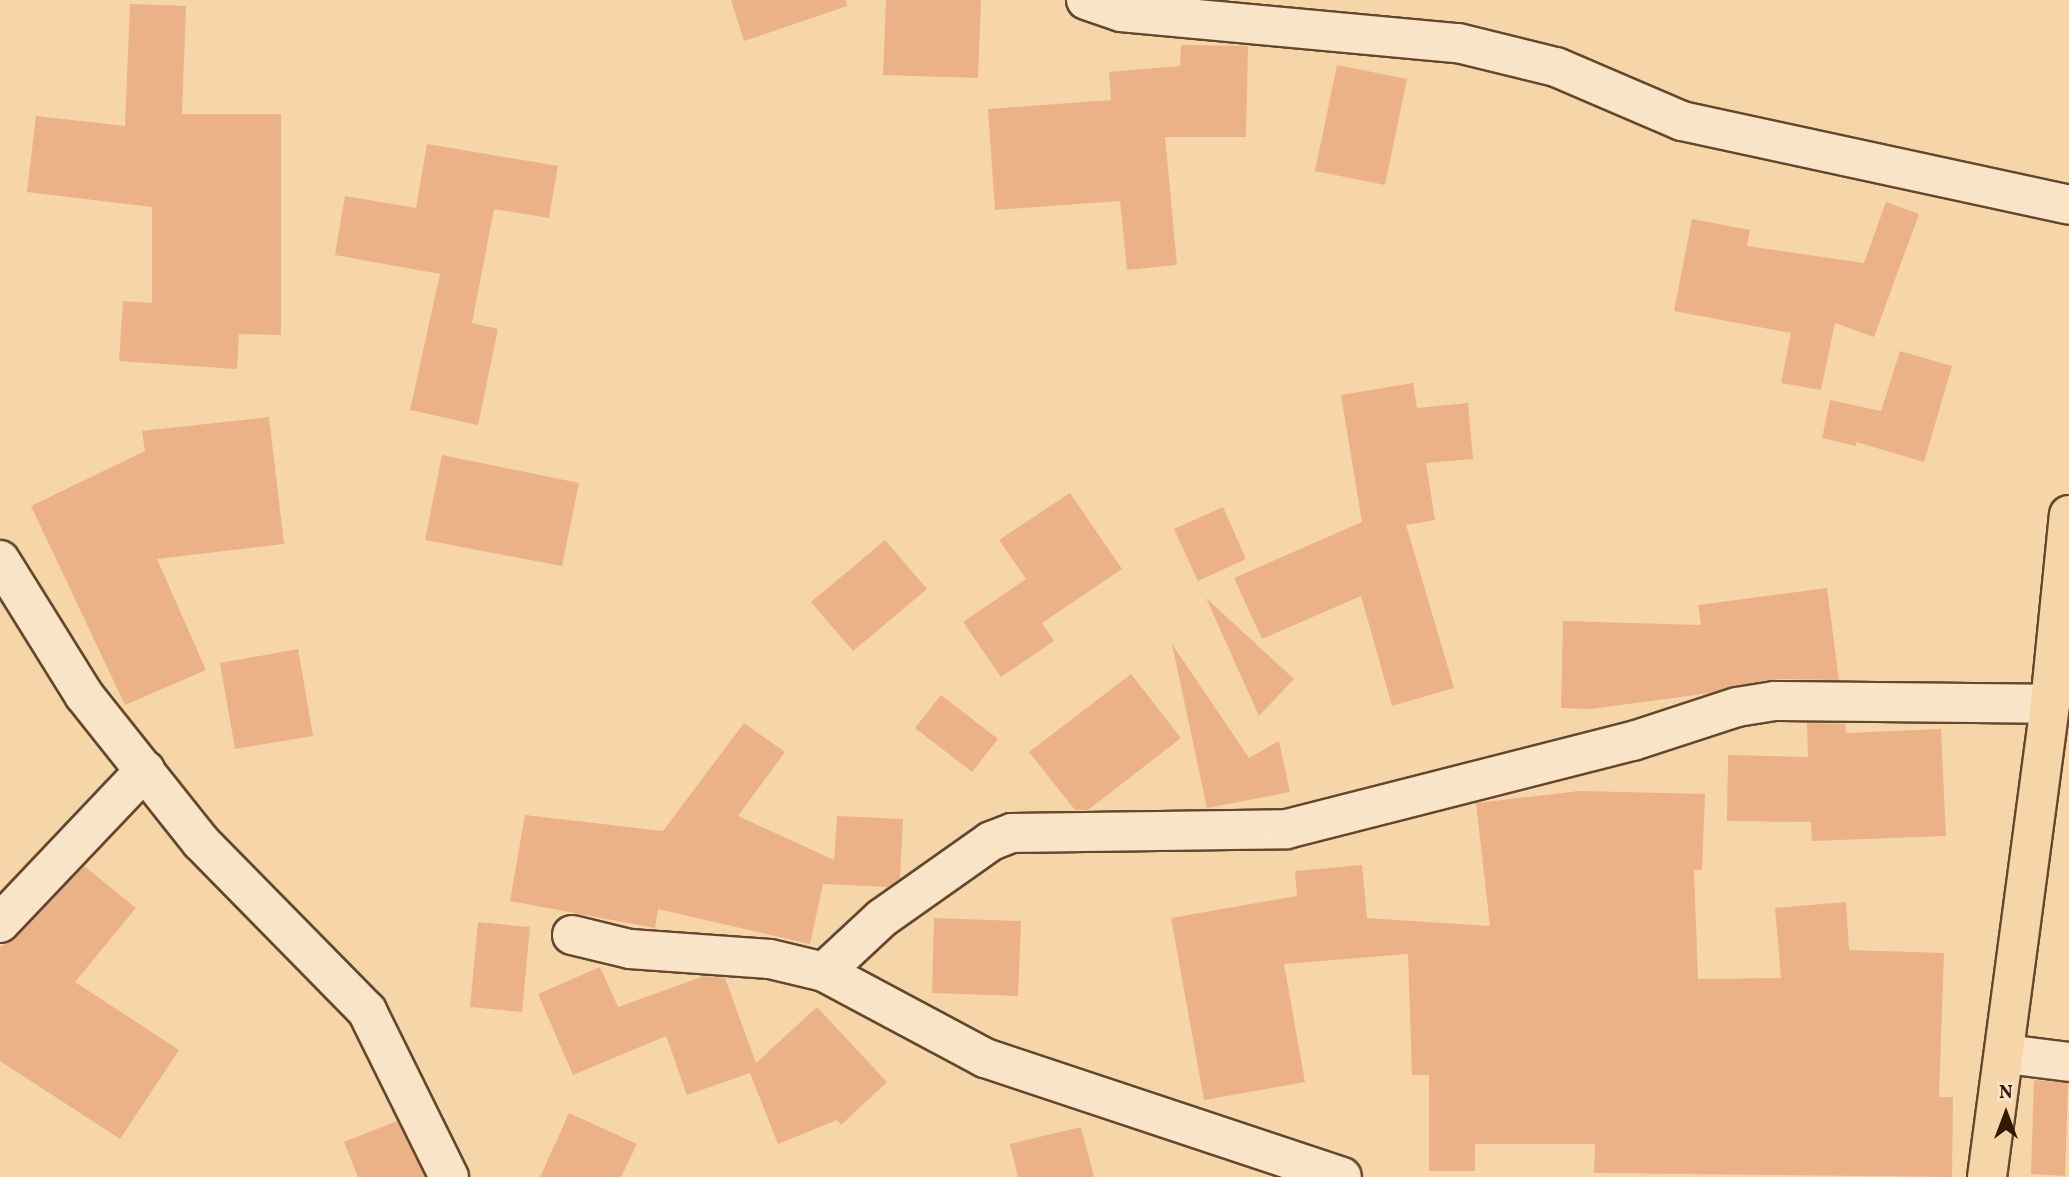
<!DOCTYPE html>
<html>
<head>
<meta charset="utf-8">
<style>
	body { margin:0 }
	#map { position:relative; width:2069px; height:1177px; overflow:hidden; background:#f6d5a9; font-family:Vollkorn,serif }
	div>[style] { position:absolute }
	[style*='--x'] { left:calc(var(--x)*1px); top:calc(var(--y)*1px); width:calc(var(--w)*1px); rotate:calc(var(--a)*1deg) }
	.building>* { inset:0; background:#ebb287 }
	.roads { filter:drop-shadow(2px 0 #63482c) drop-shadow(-2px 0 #63482c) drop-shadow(0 2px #63482c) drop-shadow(0 -2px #63482c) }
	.minor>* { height:38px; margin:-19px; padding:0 19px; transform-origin:19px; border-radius:19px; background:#f9e4c7 }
	.major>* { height:38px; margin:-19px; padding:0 19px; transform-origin:19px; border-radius:19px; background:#f6d5a9 }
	span { translate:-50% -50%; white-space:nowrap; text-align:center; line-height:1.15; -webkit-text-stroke:5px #f9e4c7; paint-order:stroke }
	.north { position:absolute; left:1971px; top:1079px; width:70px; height:70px; -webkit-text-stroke:5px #f9e4c7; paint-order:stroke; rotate:0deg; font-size:19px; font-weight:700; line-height:28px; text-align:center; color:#321903 }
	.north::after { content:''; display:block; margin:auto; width:24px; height:32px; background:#321903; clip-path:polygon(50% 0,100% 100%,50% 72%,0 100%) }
</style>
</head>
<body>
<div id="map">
	<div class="building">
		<div style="clip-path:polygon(731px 0,846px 0,847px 6px,744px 41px)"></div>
		<div style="clip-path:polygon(886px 0,981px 0,978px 78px,883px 75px)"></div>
		<div style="clip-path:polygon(130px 4px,186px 6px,182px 114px,281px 114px,281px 335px,239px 334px,237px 369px,119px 361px,123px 301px,152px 303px,152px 207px,27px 192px,36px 116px,125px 126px)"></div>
		<div style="clip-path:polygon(1181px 45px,1248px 46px,1246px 137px,1165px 137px,1177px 265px,1127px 270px,1120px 201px,995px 210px,988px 109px,1111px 100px,1109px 72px,1180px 66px)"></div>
		<div style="clip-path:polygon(1337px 65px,1407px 79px,1385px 185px,1315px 171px)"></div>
		<div style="clip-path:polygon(427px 144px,558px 166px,549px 218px,494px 209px,472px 323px,498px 329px,478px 425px,410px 410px,440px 274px,335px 255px,345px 196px,416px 208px)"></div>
		<div style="clip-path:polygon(1886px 202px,1919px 214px,1874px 337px,1835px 323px,1821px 390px,1781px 383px,1791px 333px,1674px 311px,1692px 219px,1750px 230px,1747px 246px,1864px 263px)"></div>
		<div style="clip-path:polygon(1900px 351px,1952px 366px,1924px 462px,1856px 442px,1856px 446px,1822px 438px,1830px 400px,1881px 411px)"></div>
		<div style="clip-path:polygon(1413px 383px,1417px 408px,1468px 403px,1473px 459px,1426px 463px,1435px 520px,1406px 525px,1454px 688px,1392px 706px,1361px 596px,1262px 639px,1234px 578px,1362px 522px,1341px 395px)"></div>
		<div style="clip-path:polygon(269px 417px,284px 544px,157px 559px,206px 670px,125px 705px,31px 506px,145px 451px,142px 431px)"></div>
		<div style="clip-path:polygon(442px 455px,579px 483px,562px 566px,425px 540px)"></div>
		<div style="clip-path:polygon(1070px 493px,1122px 569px,1042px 623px,1054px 641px,1001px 677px,963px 622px,1026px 579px,999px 540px)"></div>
		<div style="clip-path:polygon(1223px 507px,1246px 559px,1198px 581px,1174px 529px)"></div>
		<div style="clip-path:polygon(885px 540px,927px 589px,853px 651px,811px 602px)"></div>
		<div style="clip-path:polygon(1827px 588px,1839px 680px,1772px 679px,1710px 693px,1591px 709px,1561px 708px,1563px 621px,1701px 625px,1698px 605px)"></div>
		<div style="clip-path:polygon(1206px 598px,1294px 679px,1259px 716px)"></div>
		<div style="clip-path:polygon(1172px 644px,1249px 758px,1279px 741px,1290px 792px,1207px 808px)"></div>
		<div style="clip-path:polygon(298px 649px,313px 736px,235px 749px,220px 663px)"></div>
		<div style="clip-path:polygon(1131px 674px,1181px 738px,1088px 810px,1075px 810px,1029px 752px)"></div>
		<div style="clip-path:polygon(941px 695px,998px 739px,972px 772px,915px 728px)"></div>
		<div style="clip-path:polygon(744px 723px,785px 752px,738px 816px,834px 860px,837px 816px,903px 819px,900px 878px,888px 887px,823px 884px,810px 944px,658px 909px,655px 928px,510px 901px,525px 815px,663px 831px)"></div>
		<div style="clip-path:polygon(1807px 723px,1845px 724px,1846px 733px,1941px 729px,1946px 836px,1812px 841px,1811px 822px,1727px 821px,1728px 755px,1808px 757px)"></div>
		<div style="clip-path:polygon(1579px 791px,1705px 794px,1702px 870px,1694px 870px,1698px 979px,1781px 978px,1775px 908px,1846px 902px,1849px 950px,1944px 953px,1939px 1097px,1953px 1097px,1952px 1177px,1594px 1173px,1595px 1144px,1475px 1144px,1475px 1171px,1429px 1171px,1429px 1075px,1412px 1075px,1408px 954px,1284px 964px,1305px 1082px,1204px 1100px,1171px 918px,1297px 896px,1295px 871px,1362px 865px,1367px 918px,1490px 926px,1476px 803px)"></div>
		<div style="clip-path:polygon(84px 866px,136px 908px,75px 982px,179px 1050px,120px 1139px,0 1061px,0 947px,16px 938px)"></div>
		<div style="clip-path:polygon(934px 918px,1021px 921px,1018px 996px,932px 993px)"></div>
		<div style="clip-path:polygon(478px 922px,530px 927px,522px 1012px,470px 1007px)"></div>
		<div style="clip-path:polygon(600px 967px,618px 1007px,704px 976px,725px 978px,756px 1063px,817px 1007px,887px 1082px,841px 1125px,837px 1120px,778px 1144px,750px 1073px,687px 1095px,666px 1036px,573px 1075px,538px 994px)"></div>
		<div style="clip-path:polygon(2034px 1080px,2068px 1083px,2065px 1176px,2031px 1174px)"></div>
		<div style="clip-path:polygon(569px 1113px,637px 1144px,621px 1177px,540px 1177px)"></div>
		<div style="clip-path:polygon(397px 1121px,425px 1177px,358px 1177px,344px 1142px)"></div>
		<div style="clip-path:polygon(1081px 1127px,1094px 1177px,1018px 1177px,1010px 1144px)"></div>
	</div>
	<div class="roads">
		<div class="minor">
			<div style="--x:1086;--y:0;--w:37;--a:19"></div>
			<div style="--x:1121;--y:12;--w:338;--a:5.3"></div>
			<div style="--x:1458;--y:43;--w:101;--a:13.8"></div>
			<div style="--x:1556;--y:67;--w:137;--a:23.2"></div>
			<div style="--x:1682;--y:121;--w:396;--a:12.2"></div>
			<div style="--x:0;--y:560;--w:159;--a:58.1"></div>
			<div style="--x:84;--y:695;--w:188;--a:51.5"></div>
			<div style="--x:201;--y:842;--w:237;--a:45.5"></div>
			<div style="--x:367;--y:1011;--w:185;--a:63.7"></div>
			<div style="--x:0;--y:923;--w:211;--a:-46.5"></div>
			<div style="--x:572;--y:935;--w:60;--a:13.6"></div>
			<div style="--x:630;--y:949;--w:140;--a:4.1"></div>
			<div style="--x:770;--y:959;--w:56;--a:13.5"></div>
			<div style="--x:824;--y:972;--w:183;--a:28.1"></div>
			<div style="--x:985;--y:1058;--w:376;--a:18.4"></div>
			<div style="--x:824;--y:972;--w:79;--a:-43"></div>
			<div style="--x:882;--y:918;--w:133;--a:-35.2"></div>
			<div style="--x:991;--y:841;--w:22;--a:-21"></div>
			<div style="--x:1012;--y:833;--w:275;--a:-0.8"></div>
			<div style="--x:1287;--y:829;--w:357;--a:-14.3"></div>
			<div style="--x:1633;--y:741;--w:109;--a:-18.1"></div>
			<div style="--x:1737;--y:707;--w:38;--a:-9"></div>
			<div style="--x:1775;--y:701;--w:275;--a:0.6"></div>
			<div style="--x:2006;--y:1054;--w:64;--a:7.2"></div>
		</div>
		<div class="major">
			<div style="--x:1987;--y:1177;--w:477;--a:-82.4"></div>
			<div style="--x:2050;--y:704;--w:190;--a:-84.3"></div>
		</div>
	</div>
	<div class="north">N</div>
</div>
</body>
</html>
